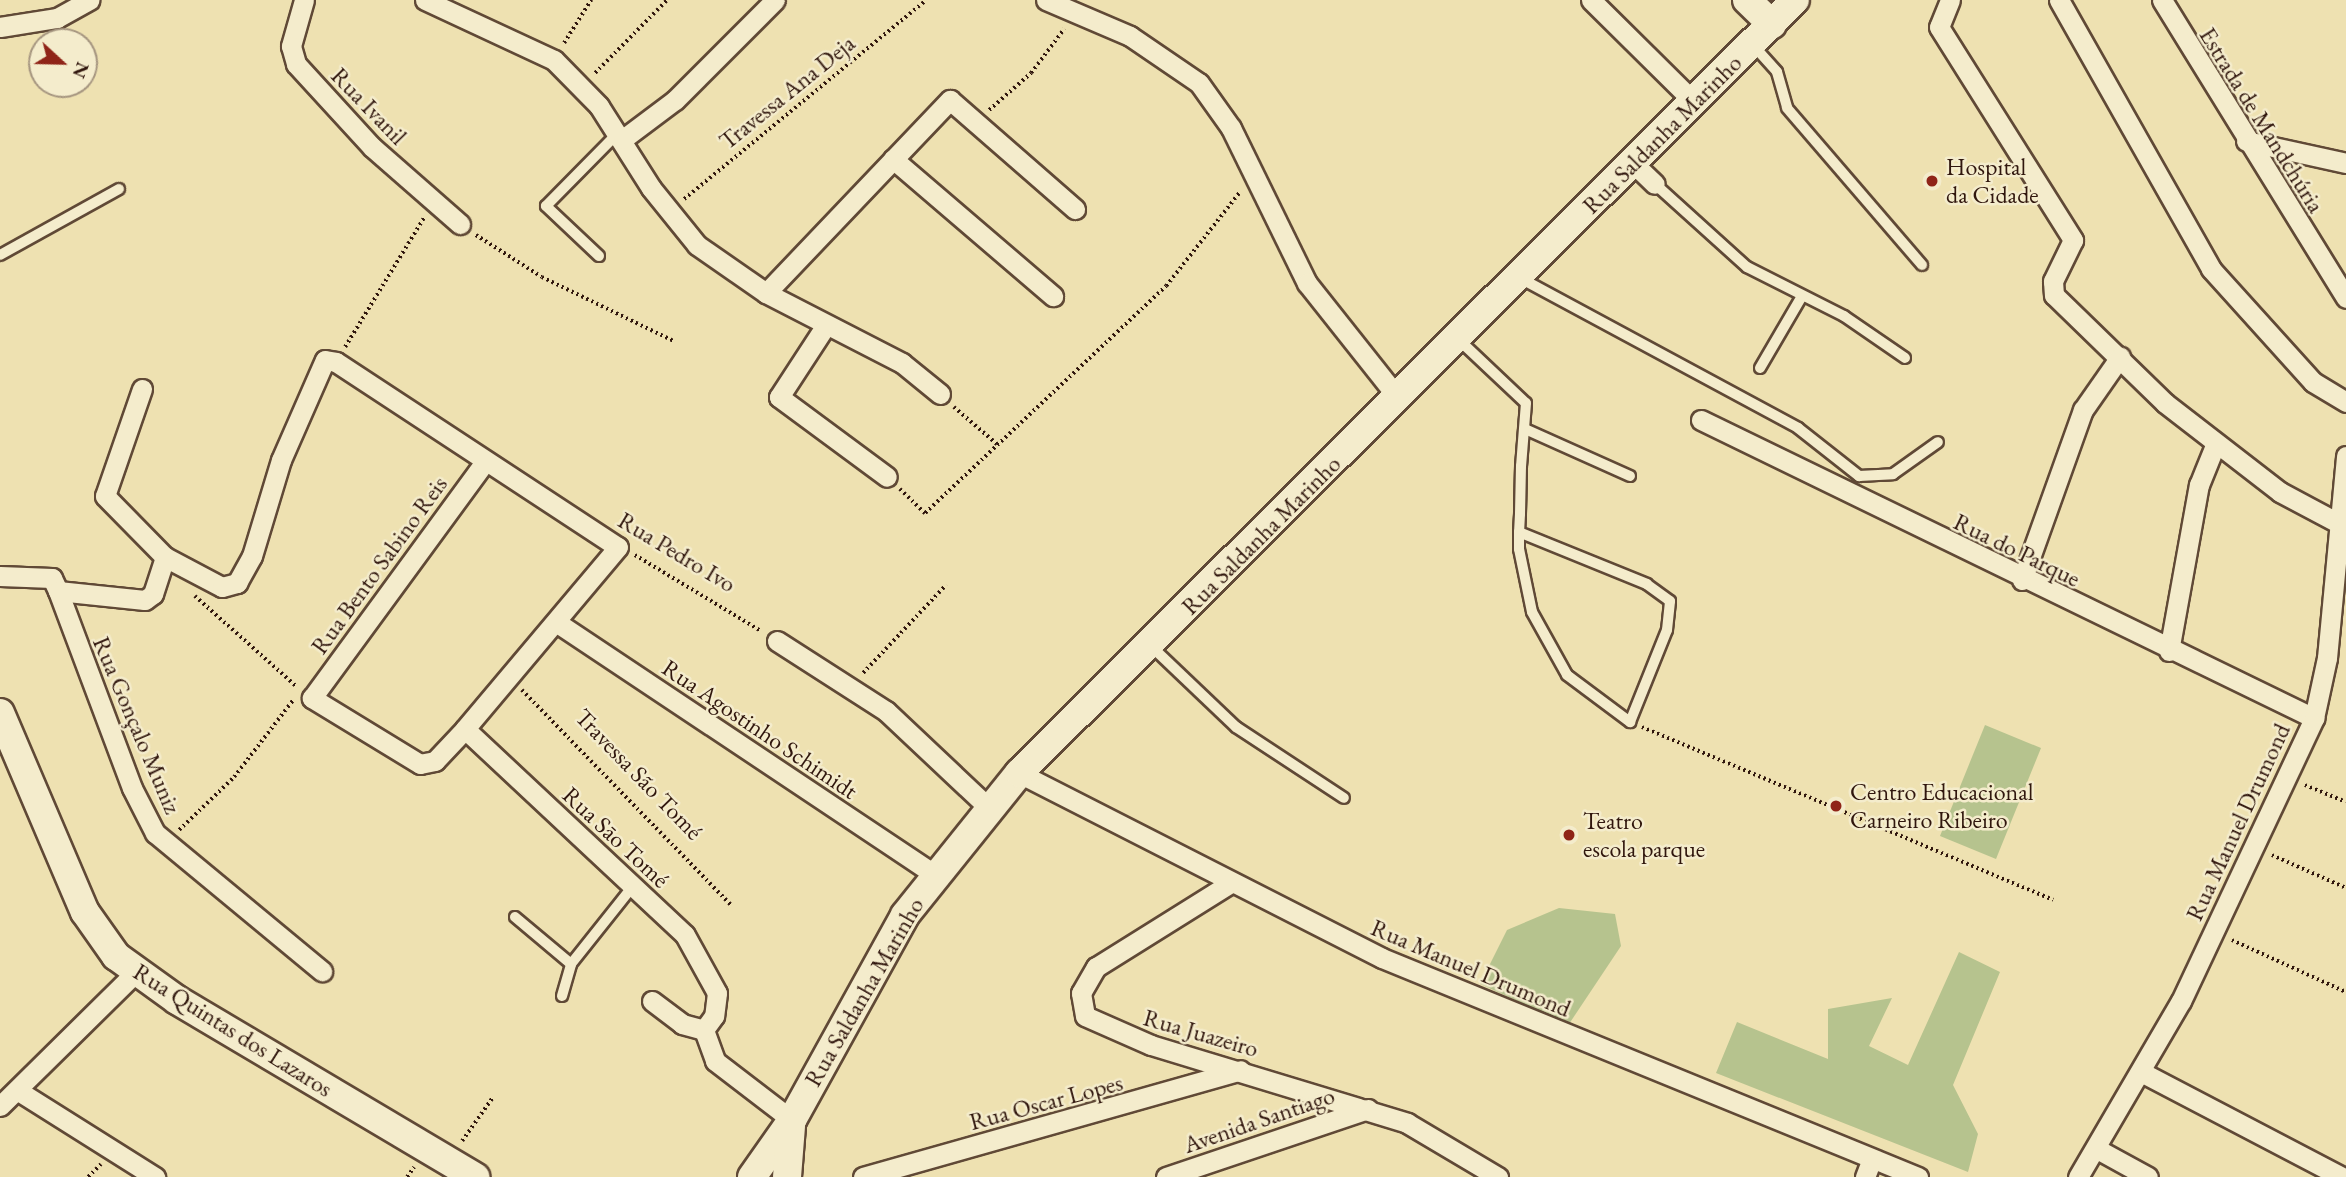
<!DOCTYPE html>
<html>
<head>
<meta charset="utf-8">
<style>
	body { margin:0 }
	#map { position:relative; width:2346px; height:1177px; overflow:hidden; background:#eee1b1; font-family:"EB Garamond",serif }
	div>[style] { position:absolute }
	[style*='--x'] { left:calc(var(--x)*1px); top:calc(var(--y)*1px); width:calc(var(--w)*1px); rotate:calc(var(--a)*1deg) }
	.green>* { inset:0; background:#b6c38e }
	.path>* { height:3.5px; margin-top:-1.75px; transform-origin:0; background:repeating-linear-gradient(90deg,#30160d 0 2px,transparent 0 5.5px) }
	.roads { filter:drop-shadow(2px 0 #604936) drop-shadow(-2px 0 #604936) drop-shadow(0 2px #604936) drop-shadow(0 -2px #604936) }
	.lane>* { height:10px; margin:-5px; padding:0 5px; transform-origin:5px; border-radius:5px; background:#f4eccc }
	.street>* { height:19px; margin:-9.5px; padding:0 9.5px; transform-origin:9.5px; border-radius:9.5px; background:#f4eccc }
	.secondary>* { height:28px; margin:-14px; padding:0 14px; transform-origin:14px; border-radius:14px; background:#f4eccc }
	.dots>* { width:19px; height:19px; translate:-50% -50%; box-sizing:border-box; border:4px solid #f4eccc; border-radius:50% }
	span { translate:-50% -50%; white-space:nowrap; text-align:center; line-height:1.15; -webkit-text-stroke:5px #f4eccc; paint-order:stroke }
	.street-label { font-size:24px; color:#30160d }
	.poi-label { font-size:24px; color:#30160d }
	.left { translate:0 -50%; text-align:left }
	.north { position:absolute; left:28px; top:28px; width:70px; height:70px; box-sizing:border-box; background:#f4eccc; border:2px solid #a69680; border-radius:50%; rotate:112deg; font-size:19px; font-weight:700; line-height:28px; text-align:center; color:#30160d }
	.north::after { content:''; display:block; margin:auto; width:24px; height:32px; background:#8f2418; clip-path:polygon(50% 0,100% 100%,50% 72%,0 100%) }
</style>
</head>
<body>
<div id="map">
	<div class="green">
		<div style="clip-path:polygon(1985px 725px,2041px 748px,1996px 859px,1940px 836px)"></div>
		<div style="clip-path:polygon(1559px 908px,1615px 914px,1621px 946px,1569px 1024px,1480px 984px,1507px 930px)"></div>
		<div style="clip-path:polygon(1959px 952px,2000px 972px,1953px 1085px,1978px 1134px,1968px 1172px,1716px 1073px,1737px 1022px,1828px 1059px,1828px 1009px,1892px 998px,1869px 1046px,1908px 1065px)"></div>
	</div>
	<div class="path">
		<div style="--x:564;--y:43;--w:51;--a:-57.9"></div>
		<div style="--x:595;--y:73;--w:103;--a:-45.4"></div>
		<div style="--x:989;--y:110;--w:56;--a:-41.4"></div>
		<div style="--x:1031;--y:73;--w:55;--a:-53.1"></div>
		<div style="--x:684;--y:199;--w:313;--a:-39.4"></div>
		<div style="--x:476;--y:235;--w:78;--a:32.5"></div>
		<div style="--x:542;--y:277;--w:147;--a:25.9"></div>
		<div style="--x:345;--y:347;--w:153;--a:-58.6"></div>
		<div style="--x:954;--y:407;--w:57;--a:40.7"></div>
		<div style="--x:900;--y:489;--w:35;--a:44"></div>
		<div style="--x:925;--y:513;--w:331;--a:-43.3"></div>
		<div style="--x:1166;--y:286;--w:120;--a:-51.8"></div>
		<div style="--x:635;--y:555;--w:147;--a:31.1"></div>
		<div style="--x:195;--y:596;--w:135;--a:41.7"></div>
		<div style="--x:863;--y:673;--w:121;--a:-46.7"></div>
		<div style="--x:522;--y:690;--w:300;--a:45.8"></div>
		<div style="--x:1642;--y:727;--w:446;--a:22.8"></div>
		<div style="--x:2305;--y:785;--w:44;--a:22.5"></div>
		<div style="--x:179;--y:830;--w:76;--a:-43.9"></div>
		<div style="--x:234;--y:777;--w:97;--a:-52.5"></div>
		<div style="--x:2272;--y:855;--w:81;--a:24"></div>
		<div style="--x:2232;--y:940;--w:125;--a:24.5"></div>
		<div style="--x:462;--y:1141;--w:54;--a:-54.8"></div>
		<div style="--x:88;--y:1177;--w:18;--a:-45"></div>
		<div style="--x:407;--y:1177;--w:12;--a:-55"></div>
	</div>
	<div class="roads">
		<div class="lane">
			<div style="--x:1753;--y:45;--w:36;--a:48"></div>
			<div style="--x:1777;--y:72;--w:37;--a:74"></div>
			<div style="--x:1787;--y:108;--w:207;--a:49.3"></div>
			<div style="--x:1655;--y:184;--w:124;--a:42.1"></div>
			<div style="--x:1747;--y:267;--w:109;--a:26.8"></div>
			<div style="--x:1844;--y:316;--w:74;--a:34.5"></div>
			<div style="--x:0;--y:255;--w:136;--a:-29"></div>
			<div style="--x:599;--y:256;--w:73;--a:-136.7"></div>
			<div style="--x:546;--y:206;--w:101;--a:-45.4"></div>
			<div style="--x:1520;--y:278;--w:316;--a:28.3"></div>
			<div style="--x:1798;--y:428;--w:78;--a:38.2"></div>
			<div style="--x:1859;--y:476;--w:34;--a:-3"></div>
			<div style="--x:1893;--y:474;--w:55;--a:-35.4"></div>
			<div style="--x:1458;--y:339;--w:93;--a:43.3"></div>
			<div style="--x:1526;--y:403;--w:63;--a:94.5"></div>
			<div style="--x:1521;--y:466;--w:48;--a:91.2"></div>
			<div style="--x:1520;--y:514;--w:18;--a:93"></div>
			<div style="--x:1519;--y:532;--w:17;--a:90"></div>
			<div style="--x:1519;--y:549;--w:64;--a:78.3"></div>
			<div style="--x:1532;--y:612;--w:72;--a:60.9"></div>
			<div style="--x:1567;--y:675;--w:79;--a:36.7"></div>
			<div style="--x:1630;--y:722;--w:99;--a:-68.1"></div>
			<div style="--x:1667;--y:630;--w:29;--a:-84"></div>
			<div style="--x:1670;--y:601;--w:29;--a:-144"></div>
			<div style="--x:1647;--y:584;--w:138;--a:-157.9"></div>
			<div style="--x:1760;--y:368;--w:83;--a:-59.7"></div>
			<div style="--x:1525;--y:429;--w:115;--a:24.1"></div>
			<div style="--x:1150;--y:645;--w:119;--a:43.6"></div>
			<div style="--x:1236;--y:727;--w:129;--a:33.3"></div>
			<div style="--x:515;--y:917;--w:73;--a:40"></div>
			<div style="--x:562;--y:996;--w:33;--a:-74"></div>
			<div style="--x:571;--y:964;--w:100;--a:-51.5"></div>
		</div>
		<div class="street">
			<div style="--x:304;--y:0;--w:48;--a:105.8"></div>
			<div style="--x:291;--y:46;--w:19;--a:74"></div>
			<div style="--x:296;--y:64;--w:113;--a:47.5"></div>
			<div style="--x:372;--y:147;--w:117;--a:41.2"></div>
			<div style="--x:425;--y:0;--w:142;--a:24.9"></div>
			<div style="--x:554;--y:60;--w:64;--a:45.6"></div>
			<div style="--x:599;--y:106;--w:97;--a:57.6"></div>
			<div style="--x:651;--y:188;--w:73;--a:51.1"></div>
			<div style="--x:697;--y:245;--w:84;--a:34.8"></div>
			<div style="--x:766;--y:293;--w:153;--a:27.2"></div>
			<div style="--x:902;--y:363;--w:49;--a:39.2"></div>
			<div style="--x:1046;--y:0;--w:91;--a:23.2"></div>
			<div style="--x:1130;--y:36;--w:83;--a:34.3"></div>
			<div style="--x:1199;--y:83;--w:55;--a:54.6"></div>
			<div style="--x:1231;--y:128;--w:173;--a:63.9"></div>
			<div style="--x:1307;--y:283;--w:148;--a:51.6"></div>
			<div style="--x:1591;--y:0;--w:145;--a:44.7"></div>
			<div style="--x:1950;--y:0;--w:29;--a:112"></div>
			<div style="--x:1939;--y:27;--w:252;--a:57.8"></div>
			<div style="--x:2073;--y:240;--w:46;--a:116"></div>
			<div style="--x:2053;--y:281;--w:14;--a:86"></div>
			<div style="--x:2054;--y:295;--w:155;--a:44.2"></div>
			<div style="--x:2165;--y:403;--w:145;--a:37.7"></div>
			<div style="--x:2280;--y:492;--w:70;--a:28"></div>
			<div style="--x:2059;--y:0;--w:309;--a:60.5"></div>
			<div style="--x:2211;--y:269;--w:152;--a:47.9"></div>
			<div style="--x:2313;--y:382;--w:39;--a:31"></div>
			<div style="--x:2162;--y:0;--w:350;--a:58.3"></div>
			<div style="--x:0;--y:27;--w:58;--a:-9"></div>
			<div style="--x:57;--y:18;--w:37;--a:-29"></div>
			<div style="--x:623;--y:139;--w:65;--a:-36.9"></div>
			<div style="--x:675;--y:100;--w:141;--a:-45"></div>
			<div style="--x:2246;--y:141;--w:102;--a:12.4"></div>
			<div style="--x:893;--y:159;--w:211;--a:40.6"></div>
			<div style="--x:1633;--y:163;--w:30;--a:44"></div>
			<div style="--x:766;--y:293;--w:267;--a:-46.4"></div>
			<div style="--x:950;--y:100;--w:166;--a:41.1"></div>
			<div style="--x:826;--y:325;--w:86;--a:123.1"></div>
			<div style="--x:779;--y:397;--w:134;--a:36.5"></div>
			<div style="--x:142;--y:389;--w:113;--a:109.1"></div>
			<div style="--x:105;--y:496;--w:86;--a:45.5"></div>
			<div style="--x:165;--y:557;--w:64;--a:27.8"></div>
			<div style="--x:222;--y:587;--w:16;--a:-15"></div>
			<div style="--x:237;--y:583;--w:31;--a:-61"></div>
			<div style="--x:252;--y:556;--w:100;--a:-73.2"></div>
			<div style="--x:281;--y:460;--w:109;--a:-66.3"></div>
			<div style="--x:325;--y:360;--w:11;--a:10"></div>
			<div style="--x:336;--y:362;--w:337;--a:33.3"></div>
			<div style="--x:618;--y:547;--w:238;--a:130.1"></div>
			<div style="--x:465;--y:729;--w:44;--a:133.2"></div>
			<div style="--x:435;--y:761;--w:15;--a:169"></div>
			<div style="--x:420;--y:764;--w:127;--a:-148.6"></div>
			<div style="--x:312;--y:698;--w:293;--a:-53.8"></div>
			<div style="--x:1701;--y:420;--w:682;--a:25.93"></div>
			<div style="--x:0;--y:576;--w:52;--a:2.2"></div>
			<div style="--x:52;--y:578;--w:14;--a:65"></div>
			<div style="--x:58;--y:591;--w:87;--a:5.9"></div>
			<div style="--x:145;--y:600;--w:10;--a:-37"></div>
			<div style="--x:153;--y:594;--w:39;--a:-72"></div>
			<div style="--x:2022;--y:580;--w:181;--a:-70.3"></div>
			<div style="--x:2083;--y:410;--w:65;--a:-55.1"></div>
			<div style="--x:58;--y:591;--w:210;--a:69.4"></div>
			<div style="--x:132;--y:788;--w:51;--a:62.9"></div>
			<div style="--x:155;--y:833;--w:217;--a:39.6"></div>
			<div style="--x:559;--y:624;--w:451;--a:33.7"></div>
			<div style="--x:777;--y:641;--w:130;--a:32.7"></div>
			<div style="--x:886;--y:711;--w:141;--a:43.3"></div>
			<div style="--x:2169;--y:651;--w:169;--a:-79.8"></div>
			<div style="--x:2199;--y:485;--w:45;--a:-68"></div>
			<div style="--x:465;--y:729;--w:301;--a:43.1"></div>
			<div style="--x:685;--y:935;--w:66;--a:61.1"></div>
			<div style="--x:717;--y:993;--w:23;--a:97"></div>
			<div style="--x:714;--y:1016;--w:17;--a:126"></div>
			<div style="--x:1019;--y:773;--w:407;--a:27"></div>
			<div style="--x:1382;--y:958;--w:579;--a:22.22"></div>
			<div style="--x:1229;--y:884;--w:157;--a:148"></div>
			<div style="--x:1096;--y:967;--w:30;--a:120"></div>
			<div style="--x:1081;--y:993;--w:23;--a:80"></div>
			<div style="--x:1085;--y:1016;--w:72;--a:23.7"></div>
			<div style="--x:1151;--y:1045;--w:268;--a:16.9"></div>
			<div style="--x:1407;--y:1123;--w:106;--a:30.7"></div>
			<div style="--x:652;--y:1001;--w:38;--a:37"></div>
			<div style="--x:682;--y:1024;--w:23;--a:15"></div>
			<div style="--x:704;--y:1030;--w:33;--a:70"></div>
			<div style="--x:715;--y:1061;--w:97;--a:37.5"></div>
			<div style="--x:2143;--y:1073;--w:225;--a:27.6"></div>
			<div style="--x:20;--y:1092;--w:160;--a:32.2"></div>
			<div style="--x:0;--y:1106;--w:191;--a:-44.6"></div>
			<div style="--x:2097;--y:1149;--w:58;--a:28.8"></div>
			<div style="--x:863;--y:1177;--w:392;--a:-15.8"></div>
			<div style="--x:1166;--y:1177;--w:213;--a:-18.6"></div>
			<div style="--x:1865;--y:1177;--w:19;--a:-69"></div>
			<div style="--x:2078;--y:1177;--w:204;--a:-59.7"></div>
			<div style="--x:2181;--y:1001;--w:313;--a:-64.8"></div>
			<div style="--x:2314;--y:718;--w:61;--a:-77.8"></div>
			<div style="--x:2327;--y:658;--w:203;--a:-84.6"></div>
		</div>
		<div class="secondary">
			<div style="--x:1747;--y:0;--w:35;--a:44"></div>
			<div style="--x:0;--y:713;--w:216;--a:66.9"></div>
			<div style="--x:85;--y:912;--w:54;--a:54.8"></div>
			<div style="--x:116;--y:956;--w:75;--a:35.8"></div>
			<div style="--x:177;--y:1000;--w:347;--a:30.7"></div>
			<div style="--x:752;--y:1177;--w:70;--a:-54.9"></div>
			<div style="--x:792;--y:1120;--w:234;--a:-61.1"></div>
			<div style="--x:905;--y:915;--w:182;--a:-51.2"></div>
			<div style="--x:1019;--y:773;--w:1095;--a:-44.89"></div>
			<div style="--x:787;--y:1177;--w:51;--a:-85.5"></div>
		</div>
	</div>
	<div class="dots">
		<div style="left:1932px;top:181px;background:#8f2418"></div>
		<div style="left:1836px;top:806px;background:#8f2418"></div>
		<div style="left:1569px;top:835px;background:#8f2418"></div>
	</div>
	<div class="street-label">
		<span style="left:787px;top:92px;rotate:-39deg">Travessa Ana Deja</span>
		<span style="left:369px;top:106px;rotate:46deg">Rua Ivanil</span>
		<span style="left:2262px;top:120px;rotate:58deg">Estrada de Mandchúria</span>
		<span style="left:1662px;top:134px;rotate:-45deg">Rua Saldanha Marinho</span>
		<span style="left:1261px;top:535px;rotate:-45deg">Rua Saldanha Marinho</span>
		<span style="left:2017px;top:550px;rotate:26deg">Rua do Parque</span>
		<span style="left:677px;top:552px;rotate:31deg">Rua Pedro Ivo</span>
		<span style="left:379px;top:565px;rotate:-54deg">Rua Bento Sabino Reis</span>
		<span style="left:137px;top:725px;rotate:67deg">Rua Gonçalo Muniz</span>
		<span style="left:760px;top:729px;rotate:34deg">Rua Agostinho Schimidt</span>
		<span style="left:639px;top:774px;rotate:46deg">Travessa São Tomé</span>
		<span style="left:2238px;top:822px;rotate:-65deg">Rua Manuel Drumond</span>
		<span style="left:616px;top:837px;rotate:43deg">Rua Sāo Tomé</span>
		<span style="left:1471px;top:968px;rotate:23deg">Rua Manuel Drumond</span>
		<span style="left:864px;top:992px;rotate:-60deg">Rua Saldanha Marinho</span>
		<span style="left:233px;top:1030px;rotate:32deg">Rua Quintas dos Lazaros</span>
		<span style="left:1201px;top:1033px;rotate:16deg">Rua Juazeiro</span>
		<span style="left:1046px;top:1102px;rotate:-15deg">Rua Oscar Lopes</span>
		<span style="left:1259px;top:1120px;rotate:-19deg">Avenida Santiago</span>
	</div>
	<div class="poi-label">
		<span class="left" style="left:1946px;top:181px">Hospital<br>da Cidade</span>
		<span class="left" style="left:1850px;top:806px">Centro Educacional<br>Carneiro Ribeiro</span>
		<span class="left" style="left:1583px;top:835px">Teatro<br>escola parque</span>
	</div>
	<div class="north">N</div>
</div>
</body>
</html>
